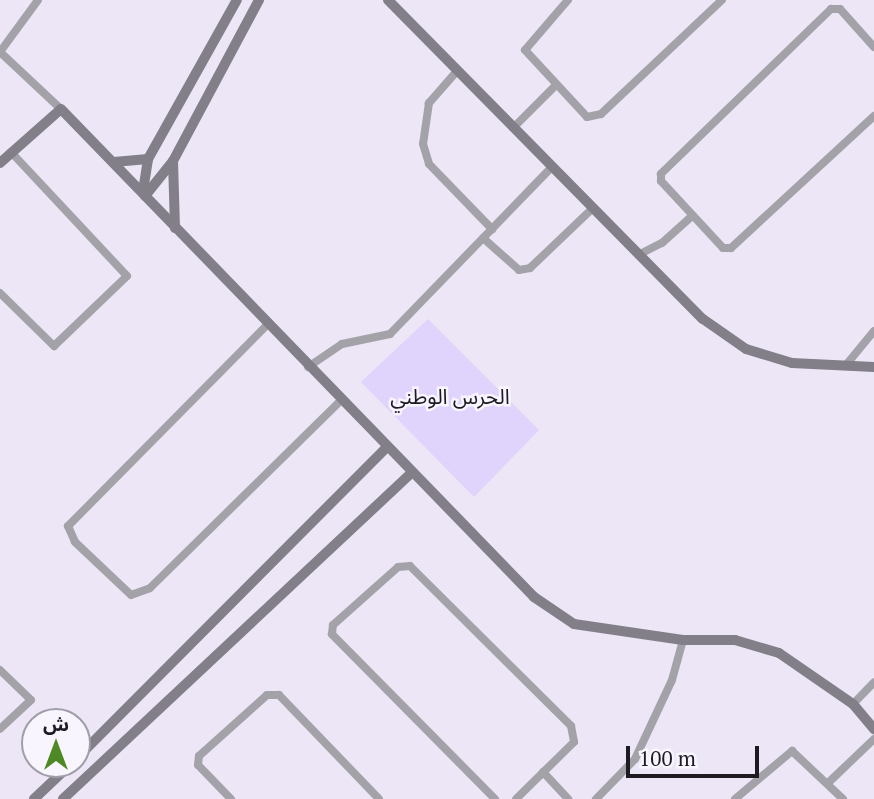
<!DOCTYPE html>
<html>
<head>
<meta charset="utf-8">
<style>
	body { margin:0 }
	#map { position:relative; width:874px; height:799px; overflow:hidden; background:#ece6f7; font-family:"PT Serif","Noto Sans Arabic",serif }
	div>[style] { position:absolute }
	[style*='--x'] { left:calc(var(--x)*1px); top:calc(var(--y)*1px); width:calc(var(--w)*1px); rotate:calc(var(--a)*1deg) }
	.green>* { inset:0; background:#e0d3fc }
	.street>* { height:8px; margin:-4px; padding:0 4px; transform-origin:4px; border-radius:4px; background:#a4a2a9 }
	.secondary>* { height:10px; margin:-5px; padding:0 5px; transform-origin:5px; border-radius:5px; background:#827f89 }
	span { translate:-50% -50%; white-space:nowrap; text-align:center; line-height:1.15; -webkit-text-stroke:5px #f8f5ff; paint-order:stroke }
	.neighbourhood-label { font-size:21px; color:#1d1b21 }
	.north { position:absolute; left:21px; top:708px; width:70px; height:70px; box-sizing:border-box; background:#f8f5ff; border:2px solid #a09ea6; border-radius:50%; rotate:0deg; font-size:19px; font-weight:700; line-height:28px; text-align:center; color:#1d1b21 }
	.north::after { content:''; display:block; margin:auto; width:24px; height:32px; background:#4f8926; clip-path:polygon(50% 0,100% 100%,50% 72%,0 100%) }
	.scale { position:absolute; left:626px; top:746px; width:133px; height:32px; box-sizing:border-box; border:4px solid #1d1b21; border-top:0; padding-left:9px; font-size:21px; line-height:24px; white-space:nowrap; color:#1d1b21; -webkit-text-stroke:5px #f8f5ff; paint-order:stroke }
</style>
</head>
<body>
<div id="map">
	<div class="green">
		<div style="clip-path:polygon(428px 319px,539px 430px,474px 497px,361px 382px)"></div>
	</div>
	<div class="street">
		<div style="--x:568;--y:0;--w:66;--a:130.7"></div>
		<div style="--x:525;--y:50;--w:91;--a:47.2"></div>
		<div style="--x:587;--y:117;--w:14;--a:-12"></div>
		<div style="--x:601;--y:114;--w:166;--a:-43.3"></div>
		<div style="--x:874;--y:47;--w:51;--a:-131.8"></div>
		<div style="--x:840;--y:9;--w:9;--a:180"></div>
		<div style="--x:831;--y:9;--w:237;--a:135.9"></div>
		<div style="--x:661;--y:174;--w:7;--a:90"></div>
		<div style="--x:661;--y:181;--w:91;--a:47.2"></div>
		<div style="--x:723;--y:248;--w:8;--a:0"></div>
		<div style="--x:731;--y:248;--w:195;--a:-42.7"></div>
		<div style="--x:0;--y:52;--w:83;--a:43.1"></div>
		<div style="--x:0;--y:52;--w:64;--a:-53.8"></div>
		<div style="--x:457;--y:71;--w:43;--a:131.2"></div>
		<div style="--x:429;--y:103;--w:41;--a:98.3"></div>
		<div style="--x:423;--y:144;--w:21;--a:73"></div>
		<div style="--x:429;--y:164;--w:91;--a:45.9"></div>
		<div style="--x:513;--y:128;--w:61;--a:-45"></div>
		<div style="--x:483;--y:238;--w:48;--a:41.6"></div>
		<div style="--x:519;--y:270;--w:11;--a:-10"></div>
		<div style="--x:530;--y:268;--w:86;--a:-43.6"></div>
		<div style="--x:638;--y:255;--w:27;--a:-27"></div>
		<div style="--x:662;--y:243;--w:40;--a:-42"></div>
		<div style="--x:0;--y:293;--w:76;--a:44.5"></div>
		<div style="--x:54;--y:346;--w:101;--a:-43.8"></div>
		<div style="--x:127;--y:276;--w:170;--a:-133.1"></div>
		<div style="--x:267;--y:325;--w:283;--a:134.7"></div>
		<div style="--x:68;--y:526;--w:17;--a:66"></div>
		<div style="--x:75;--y:542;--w:77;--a:43.4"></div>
		<div style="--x:131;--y:595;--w:20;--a:-20"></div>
		<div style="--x:150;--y:588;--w:267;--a:-44.5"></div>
		<div style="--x:846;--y:365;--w:44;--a:-50.5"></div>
		<div style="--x:308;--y:367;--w:41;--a:-34.1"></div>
		<div style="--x:342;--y:344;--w:49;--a:-11.8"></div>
		<div style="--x:390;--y:334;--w:231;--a:-45.9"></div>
		<div style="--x:0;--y:670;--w:43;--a:44.1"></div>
		<div style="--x:31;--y:700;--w:42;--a:136.9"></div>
		<div style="--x:853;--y:704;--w:30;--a:-46"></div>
		<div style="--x:543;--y:772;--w:37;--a:47"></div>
		<div style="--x:828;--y:783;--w:64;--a:-43.7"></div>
		<div style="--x:231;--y:799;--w:47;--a:-134.1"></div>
		<div style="--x:198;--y:765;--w:9;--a:-84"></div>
		<div style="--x:199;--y:756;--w:91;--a:-41.9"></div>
		<div style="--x:267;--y:695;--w:12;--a:0"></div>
		<div style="--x:279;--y:695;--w:144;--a:46.1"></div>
		<div style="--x:495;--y:799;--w:232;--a:-134.7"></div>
		<div style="--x:332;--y:634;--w:9;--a:-84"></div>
		<div style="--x:333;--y:625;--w:87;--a:-41.7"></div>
		<div style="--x:398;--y:567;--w:12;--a:-5"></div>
		<div style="--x:410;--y:566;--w:227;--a:44.8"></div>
		<div style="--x:571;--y:726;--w:16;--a:79"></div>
		<div style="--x:574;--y:742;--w:81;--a:135.5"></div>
		<div style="--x:596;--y:799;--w:56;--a:-45.7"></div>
		<div style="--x:635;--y:759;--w:87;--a:-64.9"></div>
		<div style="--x:672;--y:680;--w:41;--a:-74.6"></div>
		<div style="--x:735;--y:799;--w:75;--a:-40.1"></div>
		<div style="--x:792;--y:751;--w:70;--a:43.3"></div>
	</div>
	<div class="secondary">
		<div style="--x:388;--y:0;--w:448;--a:45.4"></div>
		<div style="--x:703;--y:319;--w:52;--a:34.9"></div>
		<div style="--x:746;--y:349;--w:48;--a:16.9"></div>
		<div style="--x:792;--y:363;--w:82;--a:2.8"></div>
		<div style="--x:114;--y:162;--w:34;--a:-5"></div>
		<div style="--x:148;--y:159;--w:182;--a:-60.8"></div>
		<div style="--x:0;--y:163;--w:81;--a:-41.5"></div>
		<div style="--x:61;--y:109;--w:680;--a:45.89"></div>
		<div style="--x:534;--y:597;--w:48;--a:34"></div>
		<div style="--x:574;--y:624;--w:110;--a:8.4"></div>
		<div style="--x:683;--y:640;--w:52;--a:0"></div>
		<div style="--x:735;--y:640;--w:46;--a:16.5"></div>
		<div style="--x:779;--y:653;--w:90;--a:34.6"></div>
		<div style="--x:853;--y:704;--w:33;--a:50"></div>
		<div style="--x:143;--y:191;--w:32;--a:-81"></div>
		<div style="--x:145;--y:196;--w:45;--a:-51.3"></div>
		<div style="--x:175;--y:228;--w:67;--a:-91.7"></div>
		<div style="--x:173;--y:161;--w:183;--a:-61.9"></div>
		<div style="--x:77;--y:758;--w:436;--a:-45.1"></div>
		<div style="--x:34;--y:799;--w:51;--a:-43.4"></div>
		<div style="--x:63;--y:799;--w:475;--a:-43.1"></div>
	</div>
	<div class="neighbourhood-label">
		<span style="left:450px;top:396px">الحرس الوطني</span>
	</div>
	<div class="north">ش</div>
	<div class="scale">100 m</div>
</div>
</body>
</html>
